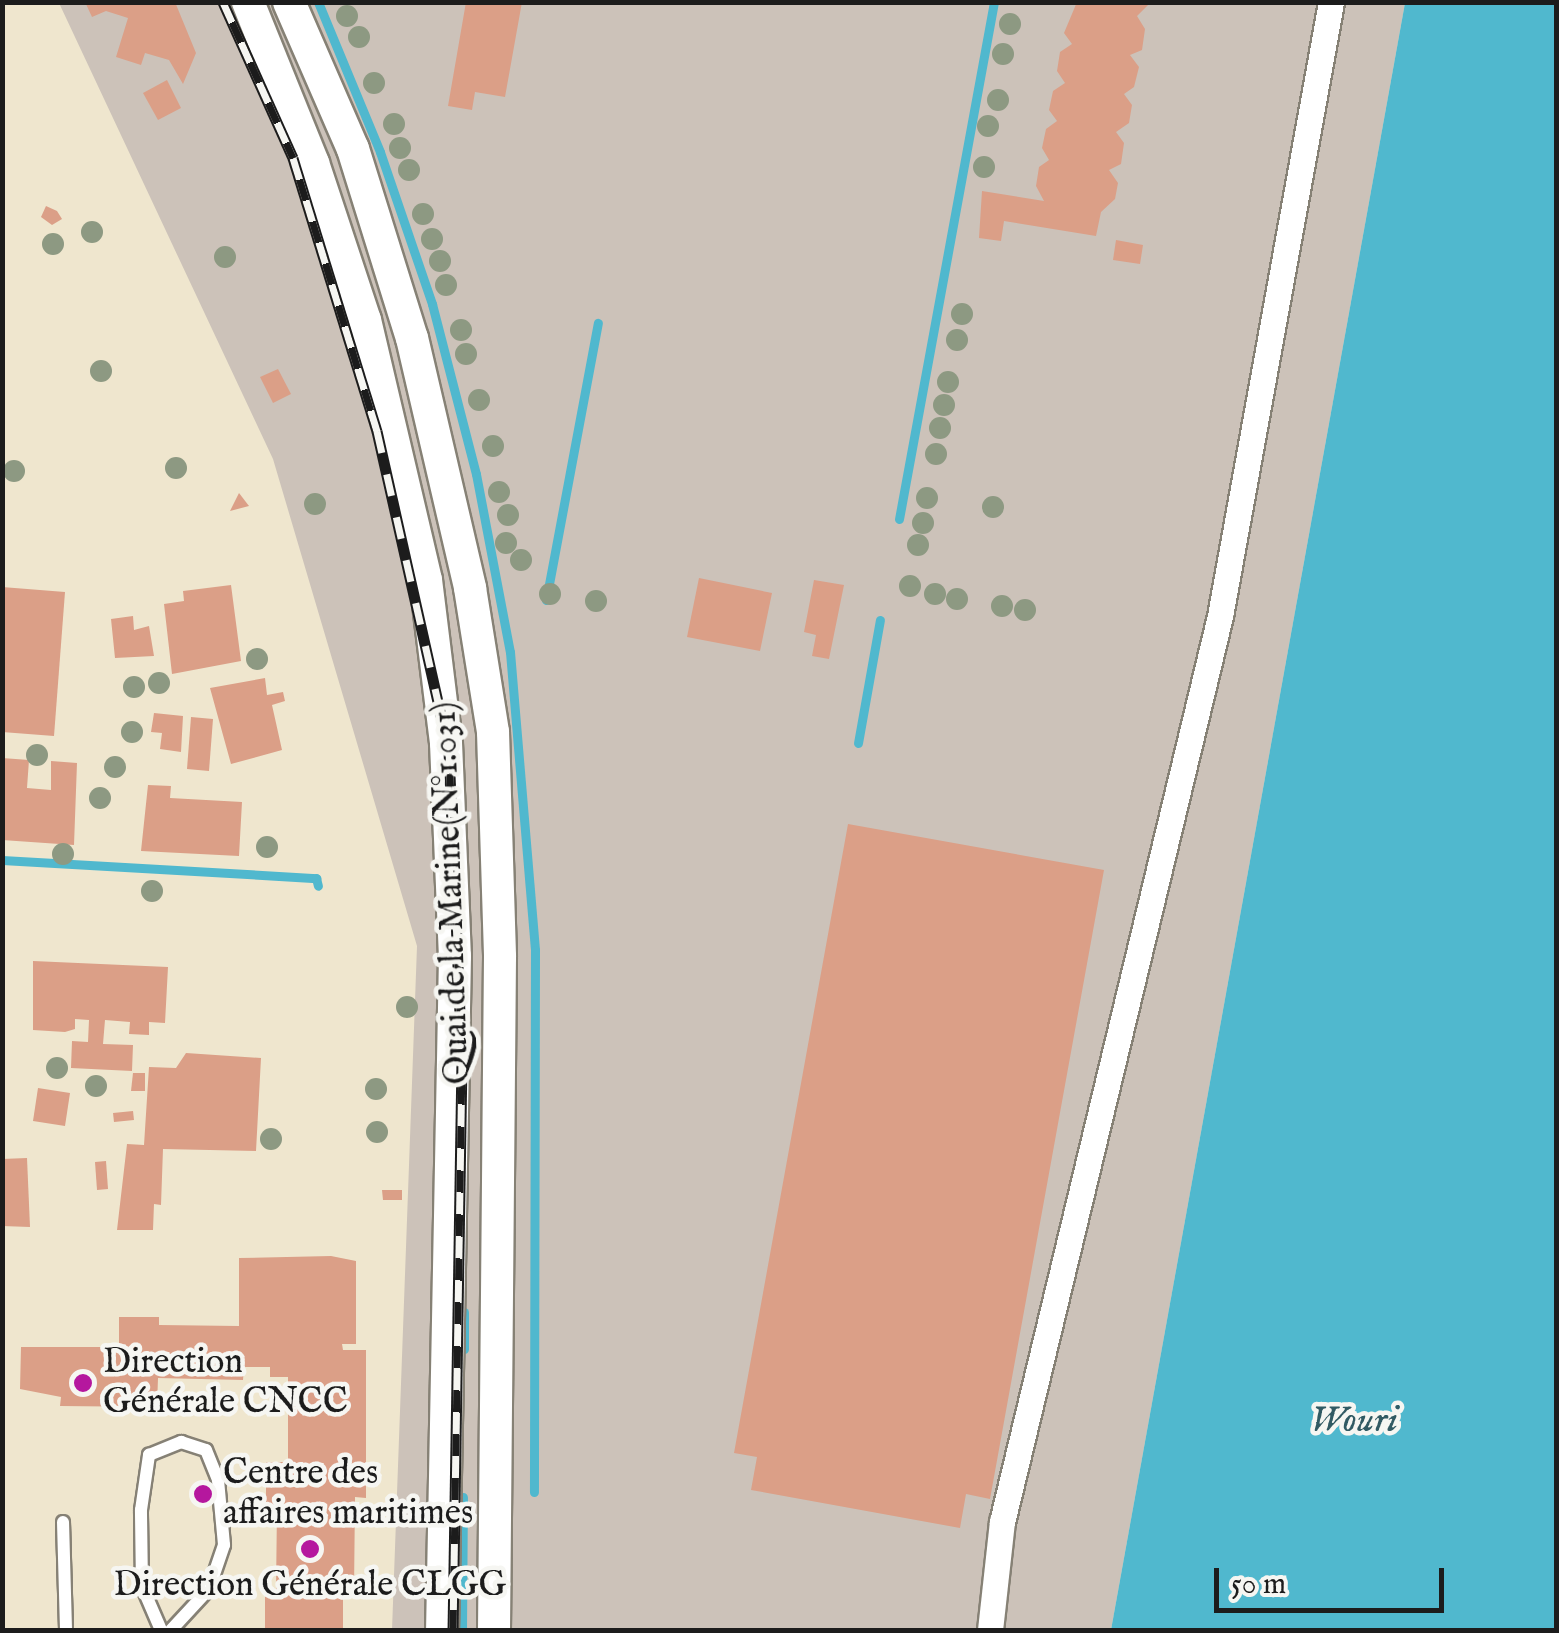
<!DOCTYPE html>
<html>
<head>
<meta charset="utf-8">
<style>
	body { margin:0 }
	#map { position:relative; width:1559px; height:1633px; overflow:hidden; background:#efe6ce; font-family:"IM FELL English",serif }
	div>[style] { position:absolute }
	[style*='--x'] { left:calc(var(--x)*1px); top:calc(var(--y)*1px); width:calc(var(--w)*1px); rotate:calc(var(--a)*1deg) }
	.industrial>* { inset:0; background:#ccc2b9 }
	.water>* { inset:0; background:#50b8ce }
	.stream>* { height:9px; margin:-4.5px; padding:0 4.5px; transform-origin:4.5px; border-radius:4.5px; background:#50b8ce }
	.building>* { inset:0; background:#db9f87 }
	.roads { filter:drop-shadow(2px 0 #868175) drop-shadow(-2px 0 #868175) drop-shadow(0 2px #868175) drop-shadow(0 -2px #868175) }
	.service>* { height:12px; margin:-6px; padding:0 6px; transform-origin:6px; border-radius:6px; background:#fff }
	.minor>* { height:25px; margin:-12.5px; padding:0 12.5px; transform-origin:12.5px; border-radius:12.5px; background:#fff }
	.tertiary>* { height:32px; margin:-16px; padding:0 16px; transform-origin:16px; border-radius:16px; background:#fff }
	.rail>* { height:11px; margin-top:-5.5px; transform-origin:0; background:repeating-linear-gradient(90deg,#f6f6f2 0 22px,#1c1c1c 0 44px); box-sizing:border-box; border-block:2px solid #1c1c1c }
	.trees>* { width:22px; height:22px; margin:-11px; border-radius:50%; background:#8d9982 }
	.dots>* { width:28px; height:28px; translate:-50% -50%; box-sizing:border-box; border:5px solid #f6f6f2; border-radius:50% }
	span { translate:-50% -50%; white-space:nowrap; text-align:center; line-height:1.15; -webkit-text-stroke:9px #f6f6f2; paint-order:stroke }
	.street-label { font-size:35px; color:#1c1c1c }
	.poi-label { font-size:35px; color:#1c1c1c }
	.left { translate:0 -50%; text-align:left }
	.water-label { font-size:38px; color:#315a63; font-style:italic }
	.frame { position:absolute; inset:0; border:5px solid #1c1c1c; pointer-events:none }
	.scale { position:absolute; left:1214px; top:1568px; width:230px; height:45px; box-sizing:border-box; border:5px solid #1c1c1c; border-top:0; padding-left:12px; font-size:30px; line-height:35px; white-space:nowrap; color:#1c1c1c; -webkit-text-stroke:8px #f6f6f2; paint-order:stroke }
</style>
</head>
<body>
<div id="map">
	<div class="industrial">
		<div style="clip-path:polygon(59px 3px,1405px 3px,1111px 1630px,392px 1630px,417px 946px,273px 459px)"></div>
	</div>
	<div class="water">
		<div style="clip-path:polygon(1405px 3px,1556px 3px,1556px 1630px,1111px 1630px)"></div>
	</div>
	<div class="stream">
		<div style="--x:318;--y:2;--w:162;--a:67.5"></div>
		<div style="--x:380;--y:152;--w:161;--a:71.1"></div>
		<div style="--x:432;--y:304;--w:176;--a:75.5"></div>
		<div style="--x:476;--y:474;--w:181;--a:79.2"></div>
		<div style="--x:510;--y:652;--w:299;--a:85.2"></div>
		<div style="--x:535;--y:950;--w:542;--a:90.11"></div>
		<div style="--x:899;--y:519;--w:526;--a:-79.59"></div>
		<div style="--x:546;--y:600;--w:282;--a:-79.4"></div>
		<div style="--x:858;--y:743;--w:125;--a:-79.9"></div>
		<div style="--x:2;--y:860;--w:315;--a:3.3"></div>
		<div style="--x:316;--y:878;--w:8;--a:76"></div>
		<div style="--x:464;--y:1349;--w:37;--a:-90"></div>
		<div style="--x:462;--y:1630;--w:133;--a:-89.6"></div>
	</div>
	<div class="building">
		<div style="clip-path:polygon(85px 2px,175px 2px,196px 53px,183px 84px,169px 60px,145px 53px,141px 65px,116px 57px,128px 18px,106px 11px,92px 17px)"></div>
		<div style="clip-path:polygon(466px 2px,522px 2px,505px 97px,475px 92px,472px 110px,448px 106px)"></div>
		<div style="clip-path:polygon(1077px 2px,1151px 2px,1137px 16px,1145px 29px,1142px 50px,1130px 55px,1139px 67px,1134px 87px,1124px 94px,1132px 105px,1129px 123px,1116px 132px,1124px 143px,1121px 164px,1109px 170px,1118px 183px,1115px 199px,1101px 212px,1096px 236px,1004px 221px,1001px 241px,979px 238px,982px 191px,1044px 201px,1036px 186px,1039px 167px,1049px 160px,1042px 148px,1046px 129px,1057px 121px,1049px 110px,1053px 91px,1065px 83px,1057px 71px,1060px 52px,1072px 44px,1064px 33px)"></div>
		<div style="clip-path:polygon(167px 80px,181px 108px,158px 120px,143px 93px)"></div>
		<div style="clip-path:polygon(46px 206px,57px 211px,62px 219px,52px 225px,41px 217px)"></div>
		<div style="clip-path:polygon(1116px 240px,1143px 245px,1140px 264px,1113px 260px)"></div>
		<div style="clip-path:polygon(278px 369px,291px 394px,273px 403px,260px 377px)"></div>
		<div style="clip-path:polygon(239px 493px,249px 506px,230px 511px)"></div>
		<div style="clip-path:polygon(699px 578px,772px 593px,760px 651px,687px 637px)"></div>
		<div style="clip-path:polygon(814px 580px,844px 585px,829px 659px,812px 656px,816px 635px,804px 632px)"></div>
		<div style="clip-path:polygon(231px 585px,241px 661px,172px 674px,164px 604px,184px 601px,183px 591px)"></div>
		<div style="clip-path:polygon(2px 587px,65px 592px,54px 736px,2px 732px)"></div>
		<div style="clip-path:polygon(133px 616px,134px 630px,149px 626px,154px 656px,115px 658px,111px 619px)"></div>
		<div style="clip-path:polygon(265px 678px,267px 695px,283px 692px,285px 701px,272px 705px,282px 750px,231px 764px,210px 688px)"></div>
		<div style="clip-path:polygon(154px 713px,183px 716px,181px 752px,160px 749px,162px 733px,151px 732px)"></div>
		<div style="clip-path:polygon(191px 717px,213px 719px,209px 771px,187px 769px)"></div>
		<div style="clip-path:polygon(2px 758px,29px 760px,27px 788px,51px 790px,51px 761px,77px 763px,74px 845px,2px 840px)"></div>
		<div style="clip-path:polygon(148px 785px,171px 786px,170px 798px,242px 802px,239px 856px,141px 851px)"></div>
		<div style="clip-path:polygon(848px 824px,1104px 870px,990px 1499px,966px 1494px,960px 1528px,751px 1490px,757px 1457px,734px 1453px)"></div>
		<div style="clip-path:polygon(33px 961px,168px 967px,165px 1023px,149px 1022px,149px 1035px,129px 1034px,130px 1022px,105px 1020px,103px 1044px,133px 1045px,132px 1071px,71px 1068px,72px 1041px,88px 1042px,89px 1020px,75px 1019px,75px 1029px,65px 1032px,33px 1030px)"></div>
		<div style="clip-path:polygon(186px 1053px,261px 1058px,256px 1151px,163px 1149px,161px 1205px,154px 1204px,153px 1230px,117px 1230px,127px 1144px,144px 1145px,149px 1067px,176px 1068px)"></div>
		<div style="clip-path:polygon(133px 1073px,145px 1073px,145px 1091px,131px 1091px)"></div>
		<div style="clip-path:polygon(38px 1088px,70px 1093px,65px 1126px,33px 1121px)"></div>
		<div style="clip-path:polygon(133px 1111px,134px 1120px,114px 1122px,113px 1113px)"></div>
		<div style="clip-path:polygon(27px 1158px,30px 1227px,2px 1226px,2px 1159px)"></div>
		<div style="clip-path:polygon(106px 1161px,108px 1189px,97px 1190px,95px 1162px)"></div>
		<div style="clip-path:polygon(382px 1190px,402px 1190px,402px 1200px,383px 1200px)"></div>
		<div style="clip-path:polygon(331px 1256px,356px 1261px,356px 1344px,342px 1344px,343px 1350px,366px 1350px,366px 1498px,355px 1497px,354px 1592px,343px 1592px,343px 1630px,265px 1630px,265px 1590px,276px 1590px,277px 1507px,266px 1507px,266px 1462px,288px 1462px,288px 1377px,270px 1377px,270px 1367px,244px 1367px,243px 1380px,158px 1378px,157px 1407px,60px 1406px,61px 1397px,20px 1389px,21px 1347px,119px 1347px,119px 1317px,159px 1317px,159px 1325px,239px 1326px,239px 1258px)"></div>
	</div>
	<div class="roads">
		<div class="service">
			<div style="--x:63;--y:1522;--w:108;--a:88.4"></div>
			<div style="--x:161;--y:1630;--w:48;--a:-113.4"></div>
			<div style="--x:142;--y:1586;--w:76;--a:-90.8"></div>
			<div style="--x:141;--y:1510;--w:56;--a:-81.7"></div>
			<div style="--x:149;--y:1455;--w:35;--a:-22"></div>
			<div style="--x:181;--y:1442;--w:26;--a:18"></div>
			<div style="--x:206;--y:1450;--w:32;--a:68"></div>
			<div style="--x:218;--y:1480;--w:65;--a:84.7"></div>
			<div style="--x:224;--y:1545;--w:46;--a:108.8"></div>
			<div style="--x:209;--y:1589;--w:56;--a:132.8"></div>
		</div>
		<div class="minor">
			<div style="--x:990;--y:1630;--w:109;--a:-83.7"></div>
			<div style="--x:1002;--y:1522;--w:932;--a:-76.47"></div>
			<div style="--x:1220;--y:616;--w:624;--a:-79.75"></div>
		</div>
		<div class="tertiary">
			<div style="--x:248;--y:2;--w:174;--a:68"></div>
			<div style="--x:313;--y:163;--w:165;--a:71.7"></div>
			<div style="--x:365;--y:320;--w:267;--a:76.8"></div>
			<div style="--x:426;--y:580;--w:164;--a:83"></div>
			<div style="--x:446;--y:743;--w:213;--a:87.6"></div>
			<div style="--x:455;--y:956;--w:674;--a:91.1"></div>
			<div style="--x:289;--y:2;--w:160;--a:66.5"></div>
			<div style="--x:353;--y:149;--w:198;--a:72.7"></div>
			<div style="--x:412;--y:338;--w:257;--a:76.9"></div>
			<div style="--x:470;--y:588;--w:146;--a:80.9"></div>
			<div style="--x:493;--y:732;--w:225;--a:88.2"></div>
			<div style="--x:500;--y:957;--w:673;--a:90.51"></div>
		</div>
	</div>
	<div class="rail">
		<div style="--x:223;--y:2;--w:171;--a:65.8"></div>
		<div style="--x:293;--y:158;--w:286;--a:72.9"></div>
		<div style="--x:377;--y:431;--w:328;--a:77.3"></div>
		<div style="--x:449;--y:751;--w:309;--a:87.6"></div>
		<div style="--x:462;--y:1060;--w:570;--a:90.9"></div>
	</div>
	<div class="trees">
		<div style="left:347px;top:16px"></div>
		<div style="left:1010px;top:24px"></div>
		<div style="left:359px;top:37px"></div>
		<div style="left:1003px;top:54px"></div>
		<div style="left:374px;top:83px"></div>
		<div style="left:998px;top:100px"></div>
		<div style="left:394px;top:124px"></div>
		<div style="left:988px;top:126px"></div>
		<div style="left:400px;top:148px"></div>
		<div style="left:984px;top:167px"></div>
		<div style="left:409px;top:170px"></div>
		<div style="left:423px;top:214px"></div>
		<div style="left:92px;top:232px"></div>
		<div style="left:432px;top:239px"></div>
		<div style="left:53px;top:244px"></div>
		<div style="left:225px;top:257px"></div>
		<div style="left:440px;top:261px"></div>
		<div style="left:446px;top:285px"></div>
		<div style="left:962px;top:314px"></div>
		<div style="left:461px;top:330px"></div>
		<div style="left:957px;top:340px"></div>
		<div style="left:466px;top:354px"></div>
		<div style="left:101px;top:371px"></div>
		<div style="left:948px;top:382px"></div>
		<div style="left:479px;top:400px"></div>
		<div style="left:944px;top:405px"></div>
		<div style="left:940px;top:428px"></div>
		<div style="left:493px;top:446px"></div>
		<div style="left:936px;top:454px"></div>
		<div style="left:176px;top:468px"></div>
		<div style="left:14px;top:471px"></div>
		<div style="left:499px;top:492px"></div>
		<div style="left:927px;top:498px"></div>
		<div style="left:315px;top:504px"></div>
		<div style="left:993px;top:507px"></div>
		<div style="left:508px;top:515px"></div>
		<div style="left:923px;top:523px"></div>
		<div style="left:506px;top:543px"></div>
		<div style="left:918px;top:545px"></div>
		<div style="left:521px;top:560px"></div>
		<div style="left:910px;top:586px"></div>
		<div style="left:550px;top:594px"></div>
		<div style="left:935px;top:594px"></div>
		<div style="left:957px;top:599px"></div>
		<div style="left:596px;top:601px"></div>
		<div style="left:1002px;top:606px"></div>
		<div style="left:1025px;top:610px"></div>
		<div style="left:257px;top:659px"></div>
		<div style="left:159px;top:683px"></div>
		<div style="left:134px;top:687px"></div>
		<div style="left:132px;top:732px"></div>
		<div style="left:37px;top:755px"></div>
		<div style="left:115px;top:767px"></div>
		<div style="left:100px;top:798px"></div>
		<div style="left:267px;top:847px"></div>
		<div style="left:63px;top:854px"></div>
		<div style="left:152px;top:891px"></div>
		<div style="left:407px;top:1007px"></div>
		<div style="left:57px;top:1068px"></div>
		<div style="left:96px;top:1086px"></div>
		<div style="left:376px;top:1089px"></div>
		<div style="left:377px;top:1132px"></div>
		<div style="left:271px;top:1139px"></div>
	</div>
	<div class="dots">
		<div style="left:83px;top:1383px;background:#b5179e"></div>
		<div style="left:203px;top:1494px;background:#b5179e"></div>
		<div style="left:310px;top:1549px;background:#b5179e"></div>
	</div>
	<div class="street-label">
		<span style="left:452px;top:893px;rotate:-92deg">Quai de la Marine(N°1.031)</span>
	</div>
	<div class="poi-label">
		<span class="left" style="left:103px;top:1383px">Direction<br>Générale CNCC</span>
		<span class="left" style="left:223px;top:1494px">Centre des<br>affaires maritimes</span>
		<span style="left:310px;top:1586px">Direction Générale CLGG</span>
	</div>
	<div class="water-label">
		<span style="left:1354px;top:1422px">Wouri</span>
	</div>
	<div class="frame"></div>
	<div class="scale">50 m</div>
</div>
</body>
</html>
